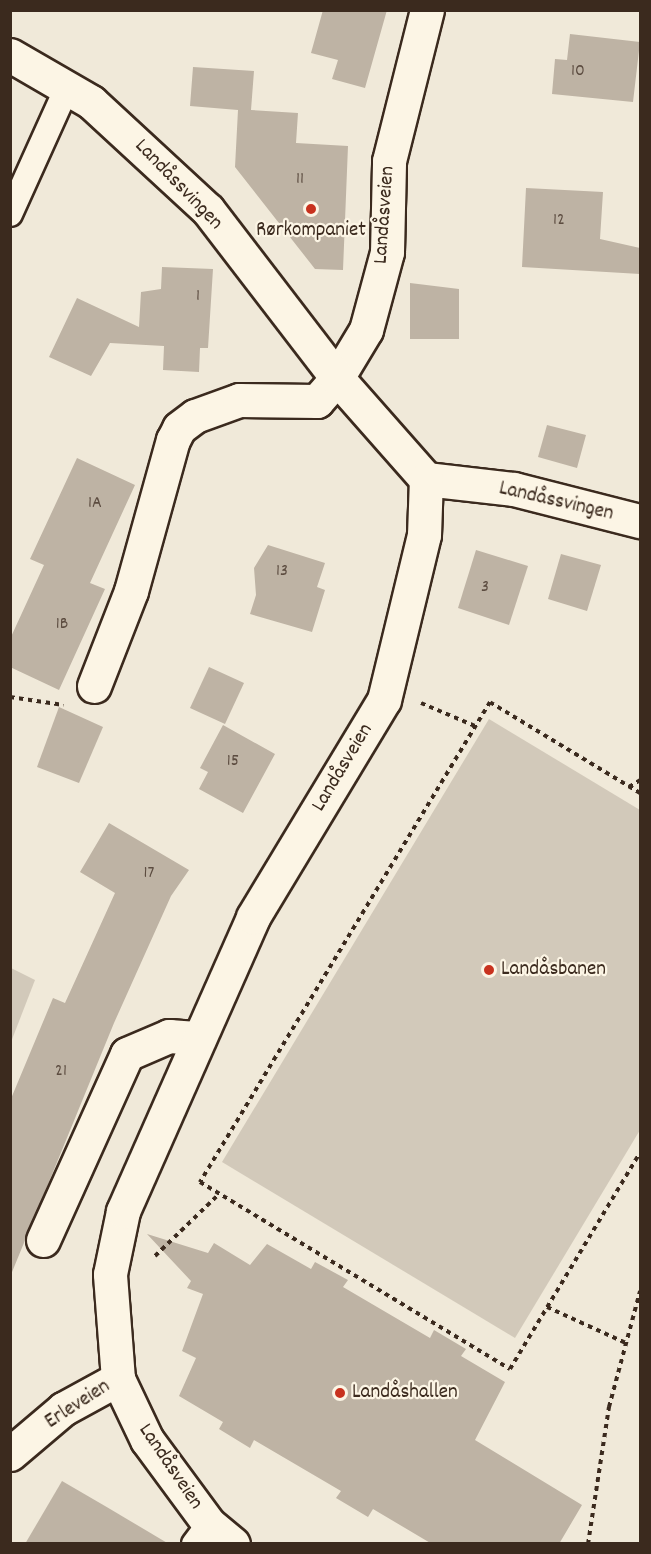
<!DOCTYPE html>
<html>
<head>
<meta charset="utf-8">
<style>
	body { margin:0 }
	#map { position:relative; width:651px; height:1554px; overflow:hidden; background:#f0e9d9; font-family:Dekko,sans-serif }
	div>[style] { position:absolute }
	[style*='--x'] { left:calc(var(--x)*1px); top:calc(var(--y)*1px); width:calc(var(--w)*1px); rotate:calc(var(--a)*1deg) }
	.green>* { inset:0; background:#d2c9ba }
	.building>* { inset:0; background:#beb3a4 }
	.path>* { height:4px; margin-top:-2px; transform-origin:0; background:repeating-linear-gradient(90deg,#3b2a1e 0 4.5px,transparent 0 9px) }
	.roads { filter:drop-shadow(2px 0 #3b2a1e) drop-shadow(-2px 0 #3b2a1e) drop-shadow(0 2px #3b2a1e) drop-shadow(0 -2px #3b2a1e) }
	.service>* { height:24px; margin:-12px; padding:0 12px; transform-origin:12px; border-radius:12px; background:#fcf5e5 }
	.minor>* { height:33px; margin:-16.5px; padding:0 16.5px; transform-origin:16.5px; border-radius:16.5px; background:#fcf5e5 }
	.tertiary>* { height:33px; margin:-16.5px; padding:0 16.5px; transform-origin:16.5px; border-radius:16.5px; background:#fcf5e5 }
	.dots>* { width:16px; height:16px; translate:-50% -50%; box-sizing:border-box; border:3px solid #fcf5e5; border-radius:50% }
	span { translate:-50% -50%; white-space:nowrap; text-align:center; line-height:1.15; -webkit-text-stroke:4.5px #fcf5e5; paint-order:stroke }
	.number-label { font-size:18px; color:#5c4c40 }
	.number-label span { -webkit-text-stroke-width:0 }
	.street-label { font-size:21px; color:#3b2a1e }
	.poi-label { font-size:21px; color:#3b2a1e }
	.left { translate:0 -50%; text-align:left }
	.frame { position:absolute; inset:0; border:12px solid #3b2a1e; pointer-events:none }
</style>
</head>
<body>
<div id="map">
	<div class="green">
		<div style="clip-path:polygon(489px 719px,640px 810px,640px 1130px,515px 1338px,222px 1162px)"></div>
		<div style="clip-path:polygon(11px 968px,35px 980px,11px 1042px)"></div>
	</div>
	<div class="building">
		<div style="clip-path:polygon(323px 10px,387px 10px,365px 88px,332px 79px,338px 60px,311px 53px)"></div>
		<div style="clip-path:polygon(570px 34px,640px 42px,633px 102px,552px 94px,555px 59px,567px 60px)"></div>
		<div style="clip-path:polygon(193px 67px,254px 71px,251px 110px,298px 113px,296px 143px,348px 146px,343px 270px,315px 269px,235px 167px,238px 110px,190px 106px)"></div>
		<div style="clip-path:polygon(526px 188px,603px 192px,600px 239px,640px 248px,640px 274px,522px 267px)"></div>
		<div style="clip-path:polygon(162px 267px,213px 269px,208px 348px,200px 348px,199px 372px,163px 370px,164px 346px,110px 343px,91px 376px,49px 357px,77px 298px,139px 327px,141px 292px,161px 289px)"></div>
		<div style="clip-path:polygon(410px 283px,459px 289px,459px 339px,410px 339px)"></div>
		<div style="clip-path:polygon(547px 425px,586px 435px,577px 468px,538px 457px)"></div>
		<div style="clip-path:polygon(77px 458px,135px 485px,90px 583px,105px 589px,59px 690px,10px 667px,10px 639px,44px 565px,30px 559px)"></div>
		<div style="clip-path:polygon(268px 545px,325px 563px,317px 587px,325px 590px,312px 632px,250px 614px,256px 595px,254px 568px)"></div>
		<div style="clip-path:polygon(476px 550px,528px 566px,509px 625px,458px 608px)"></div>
		<div style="clip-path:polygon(561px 554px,601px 565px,587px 611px,548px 599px)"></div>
		<div style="clip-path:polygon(209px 667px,244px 683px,225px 724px,190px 708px)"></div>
		<div style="clip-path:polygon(59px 707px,103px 727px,79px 783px,37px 767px)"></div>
		<div style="clip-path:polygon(223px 725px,275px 754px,243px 813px,199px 789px,208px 772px,200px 768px)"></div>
		<div style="clip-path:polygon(109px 823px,189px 870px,171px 896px,114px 1023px,10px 1277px,10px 1101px,53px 998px,65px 1003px,115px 893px,80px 872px)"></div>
		<div style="clip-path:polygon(147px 1234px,208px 1253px,214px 1243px,250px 1265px,267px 1244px,311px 1269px,315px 1262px,348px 1280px,343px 1287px,430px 1338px,434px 1330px,466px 1349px,461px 1356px,505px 1382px,475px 1440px,582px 1505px,559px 1544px,432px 1544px,373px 1509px,368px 1517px,336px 1498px,341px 1491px,254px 1440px,250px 1448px,219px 1429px,223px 1422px,179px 1396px,196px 1358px,182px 1351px,203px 1294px,187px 1288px,191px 1281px)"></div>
		<div style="clip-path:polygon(62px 1481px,105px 1506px,169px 1544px,25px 1544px)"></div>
	</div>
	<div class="path">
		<div style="--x:10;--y:697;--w:54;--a:8.6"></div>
		<div style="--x:421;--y:703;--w:59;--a:23.1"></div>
		<div style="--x:629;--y:787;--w:13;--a:-32"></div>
		<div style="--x:640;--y:793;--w:175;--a:-148.8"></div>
		<div style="--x:490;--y:702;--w:561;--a:121.14"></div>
		<div style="--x:200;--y:1182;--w:362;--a:31.1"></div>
		<div style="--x:510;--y:1369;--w:252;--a:-59"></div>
		<div style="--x:155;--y:1256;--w:89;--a:-44.1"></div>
		<div style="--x:547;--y:1307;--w:87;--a:24.5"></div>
		<div style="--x:588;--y:1544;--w:139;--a:-81.3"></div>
		<div style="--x:609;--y:1407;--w:120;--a:-75"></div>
	</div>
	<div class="roads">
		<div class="service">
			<div style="--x:10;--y:214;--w:138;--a:-65.7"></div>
			<div style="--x:194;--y:1544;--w:25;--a:-53"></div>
		</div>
		<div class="minor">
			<div style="--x:94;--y:686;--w:102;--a:-68.7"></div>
			<div style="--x:131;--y:591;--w:157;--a:-74.5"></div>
			<div style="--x:173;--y:440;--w:13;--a:-63"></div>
			<div style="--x:179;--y:428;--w:20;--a:-37"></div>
			<div style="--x:195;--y:416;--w:47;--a:-20"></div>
			<div style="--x:239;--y:400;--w:78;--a:0.7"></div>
			<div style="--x:317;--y:401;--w:30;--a:-49"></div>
			<div style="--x:337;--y:378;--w:56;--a:-58.9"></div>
			<div style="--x:366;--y:330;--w:81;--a:-74.9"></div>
			<div style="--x:387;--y:252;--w:91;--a:-88.7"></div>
			<div style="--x:389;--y:161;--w:156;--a:-75.9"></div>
			<div style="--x:43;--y:1240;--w:204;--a:-65.7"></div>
			<div style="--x:127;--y:1054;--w:46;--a:-23.2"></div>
			<div style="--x:169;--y:1036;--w:30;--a:4"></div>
			<div style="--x:10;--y:1454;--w:70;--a:-40.3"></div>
			<div style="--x:63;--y:1409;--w:63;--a:-28.6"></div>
		</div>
		<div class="tertiary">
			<div style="--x:10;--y:55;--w:94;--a:30.1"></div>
			<div style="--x:91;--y:102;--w:159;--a:42.7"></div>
			<div style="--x:208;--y:210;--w:212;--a:52.5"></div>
			<div style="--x:337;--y:378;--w:135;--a:48.6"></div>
			<div style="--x:426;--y:479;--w:89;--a:6.5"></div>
			<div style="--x:514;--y:489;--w:130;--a:14.3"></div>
			<div style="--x:233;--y:1544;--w:31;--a:-140"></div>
			<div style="--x:209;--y:1524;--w:104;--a:-126.4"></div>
			<div style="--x:147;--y:1440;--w:68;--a:-115.4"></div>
			<div style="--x:118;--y:1379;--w:105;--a:-94.4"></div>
			<div style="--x:110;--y:1274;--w:64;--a:-78.3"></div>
			<div style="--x:123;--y:1211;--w:321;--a:-66.1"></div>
			<div style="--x:253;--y:917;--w:253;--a:-58.9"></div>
			<div style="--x:384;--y:700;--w:170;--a:-76.4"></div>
			<div style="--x:424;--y:535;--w:56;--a:-88"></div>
		</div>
	</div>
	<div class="dots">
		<div style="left:311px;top:209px;background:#c8321e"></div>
		<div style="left:489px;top:970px;background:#c8321e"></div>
		<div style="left:340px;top:1393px;background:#c8321e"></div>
	</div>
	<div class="number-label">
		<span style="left:578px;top:72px">10</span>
		<span style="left:300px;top:180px">11</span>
		<span style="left:559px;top:221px">12</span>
		<span style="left:198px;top:297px">1</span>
		<span style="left:95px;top:504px">1A</span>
		<span style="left:282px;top:572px">13</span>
		<span style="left:485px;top:588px">3</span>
		<span style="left:62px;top:625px">1B</span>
		<span style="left:233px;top:762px">15</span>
		<span style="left:149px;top:874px">17</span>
		<span style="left:61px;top:1072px">21</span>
	</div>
	<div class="street-label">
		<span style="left:178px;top:185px;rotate:46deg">Landåssvingen</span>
		<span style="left:385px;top:215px;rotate:-86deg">Landåsveien</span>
		<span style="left:556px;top:502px;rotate:13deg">Landåssvingen</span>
		<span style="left:343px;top:768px;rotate:-59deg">Landåsveien</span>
		<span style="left:78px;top:1405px;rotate:-33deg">Erleveien</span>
		<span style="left:170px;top:1467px;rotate:56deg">Landåsveien</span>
	</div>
	<div class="poi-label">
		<span style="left:311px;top:231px">Rørkompaniet</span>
		<span class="left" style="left:501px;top:970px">Landåsbanen</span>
		<span class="left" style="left:352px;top:1393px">Landåshallen</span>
	</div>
	<div class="frame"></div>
</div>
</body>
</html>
